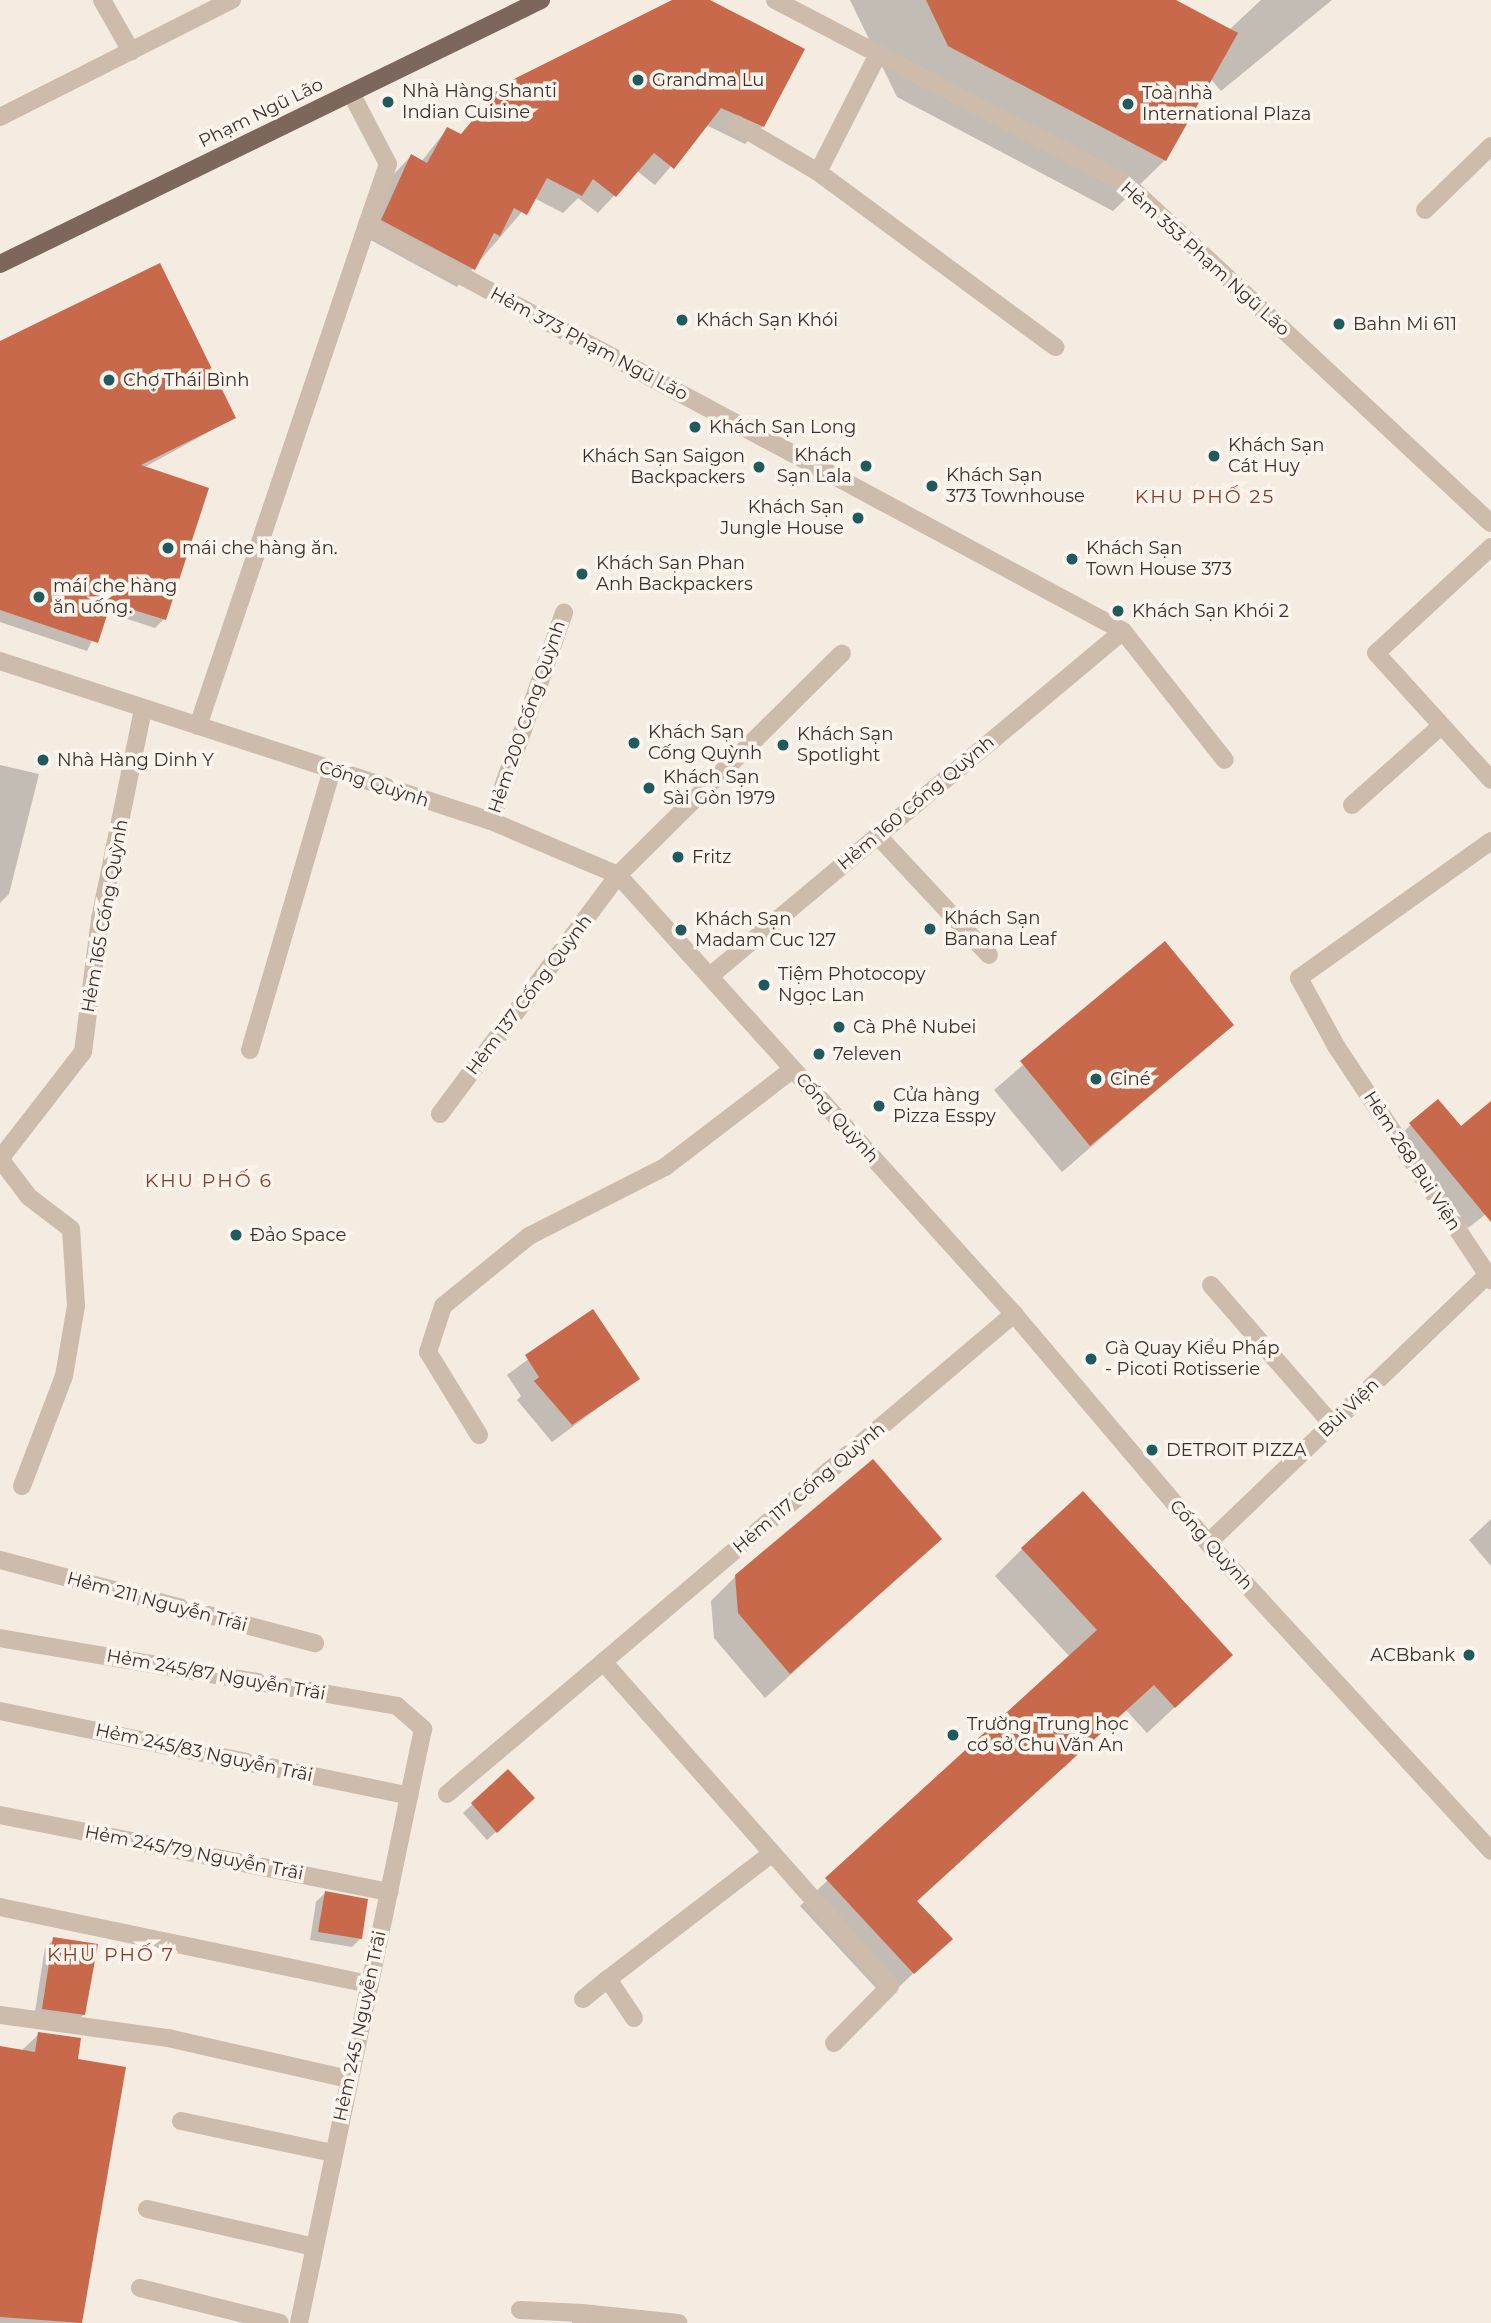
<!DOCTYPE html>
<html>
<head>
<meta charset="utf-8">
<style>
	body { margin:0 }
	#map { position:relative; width:1491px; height:2323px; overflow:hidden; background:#f4ebe1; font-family:Montserrat,sans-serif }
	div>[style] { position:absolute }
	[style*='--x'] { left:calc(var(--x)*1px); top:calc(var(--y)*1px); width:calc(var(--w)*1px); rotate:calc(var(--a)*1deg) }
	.shadow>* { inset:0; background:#0003 }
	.building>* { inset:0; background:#c8694b }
	.minor>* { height:18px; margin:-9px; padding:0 9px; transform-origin:9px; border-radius:9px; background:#cdbbac }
	.major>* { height:18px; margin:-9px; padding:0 9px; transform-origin:9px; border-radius:9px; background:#7d675c }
	.dots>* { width:19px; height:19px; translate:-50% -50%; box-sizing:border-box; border:4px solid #fbf5ee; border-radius:50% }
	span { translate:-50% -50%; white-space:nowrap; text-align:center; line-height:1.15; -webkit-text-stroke:7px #fbf5ee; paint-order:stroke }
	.poi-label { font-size:18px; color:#3b302b }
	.left { translate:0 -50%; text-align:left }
	.right { translate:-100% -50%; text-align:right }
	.street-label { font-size:18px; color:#3b302b }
	.neighbourhood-label { font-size:19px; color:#8c3b22; letter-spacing:2px }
</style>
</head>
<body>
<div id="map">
	<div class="shadow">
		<div style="clip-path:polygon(676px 0,707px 0,763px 126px,745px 144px,706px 125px,655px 185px,637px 171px,598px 213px,578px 198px,563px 213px,534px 198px,457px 287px,365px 237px,394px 174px,411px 156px,421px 162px,447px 129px,456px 141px,503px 86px)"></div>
		<div style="clip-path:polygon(850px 0,1172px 0,1229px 30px,1261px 0,1332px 0,1221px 91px,1210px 78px,1165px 160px,1113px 211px,897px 97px)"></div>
		<div style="clip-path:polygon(0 343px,234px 418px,143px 468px,164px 619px,155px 628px,106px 612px,87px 651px,0 622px)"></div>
		<div style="clip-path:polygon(0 765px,39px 774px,9px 894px,0 903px)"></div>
		<div style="clip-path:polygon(1165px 943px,1232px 1025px,1062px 1172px,994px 1090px)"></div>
		<div style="clip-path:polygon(1438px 1101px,1461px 1128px,1491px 1103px,1491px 1210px,1468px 1228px,1395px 1139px)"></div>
		<div style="clip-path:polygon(592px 1312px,637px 1379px,552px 1442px,517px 1400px,521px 1396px,507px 1375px)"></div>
		<div style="clip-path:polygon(1491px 1519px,1491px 1566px,1469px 1540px)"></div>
		<div style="clip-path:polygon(940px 1539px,765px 1698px,714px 1638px,711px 1601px,736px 1576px)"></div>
		<div style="clip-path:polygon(1022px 1549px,1231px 1655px,1147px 1733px,1126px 1710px,916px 1902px,950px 1939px,886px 1999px,800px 1906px,1070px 1657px,995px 1576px)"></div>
		<div style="clip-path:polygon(508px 1772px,523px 1807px,487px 1840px,463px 1813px)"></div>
		<div style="clip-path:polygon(325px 1893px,361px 1938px,352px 1947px,310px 1940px,316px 1902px)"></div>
		<div style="clip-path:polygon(54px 1939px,84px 2014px,75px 2023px,34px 2018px,45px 1948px)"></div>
		<div style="clip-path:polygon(39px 2034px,76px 2060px,124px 2068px,80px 2323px,0 2323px,0 2048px,21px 2051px)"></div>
	</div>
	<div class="building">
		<div style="clip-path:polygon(672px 0,710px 0,805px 49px,764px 127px,721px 108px,674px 169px,654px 153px,616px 197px,593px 179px,582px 196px,547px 178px,527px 215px,514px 208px,500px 236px,494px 233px,475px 270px,381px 220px,411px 154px,427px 163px,447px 127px,461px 134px,502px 85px)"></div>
		<div style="clip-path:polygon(926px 0,1176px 0,1238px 33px,1166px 161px,948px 46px)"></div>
		<div style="clip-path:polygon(160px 263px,236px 418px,141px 465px,209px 488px,166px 620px,111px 603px,98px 643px,0 610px,0 341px)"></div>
		<div style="clip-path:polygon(1165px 941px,1234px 1025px,1090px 1146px,1020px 1061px)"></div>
		<div style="clip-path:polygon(1438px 1099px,1461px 1126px,1491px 1101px,1491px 1222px,1409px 1123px)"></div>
		<div style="clip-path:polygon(593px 1309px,640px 1379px,572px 1425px,534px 1381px,539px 1377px,525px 1355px)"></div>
		<div style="clip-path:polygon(873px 1459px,942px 1539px,790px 1674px,738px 1613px,735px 1575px)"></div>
		<div style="clip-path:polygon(1083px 1491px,1233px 1655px,1175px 1708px,1154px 1685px,917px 1901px,953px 1939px,914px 1974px,825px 1878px,1097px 1630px,1021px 1548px)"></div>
		<div style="clip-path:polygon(508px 1769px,535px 1798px,497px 1833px,471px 1803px)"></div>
		<div style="clip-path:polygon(325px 1891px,368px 1899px,362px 1939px,318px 1932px)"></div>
		<div style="clip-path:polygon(53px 1937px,98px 1944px,85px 2015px,42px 2009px)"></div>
		<div style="clip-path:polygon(38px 2032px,81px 2038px,78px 2059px,126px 2067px,82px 2323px,0 2317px,0 2046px,35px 2052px)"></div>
	</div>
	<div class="minor">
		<div style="--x:102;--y:0;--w:59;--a:60.4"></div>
		<div style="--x:775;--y:0;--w:397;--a:27.6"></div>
		<div style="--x:1127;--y:184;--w:497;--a:43"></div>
		<div style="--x:351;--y:93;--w:80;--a:62.5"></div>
		<div style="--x:388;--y:164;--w:65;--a:109"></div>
		<div style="--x:367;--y:225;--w:858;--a:28.24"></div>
		<div style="--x:1123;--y:631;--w:164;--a:51.7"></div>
		<div style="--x:0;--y:117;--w:260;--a:-26.8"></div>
		<div style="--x:736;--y:124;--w:95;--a:30.3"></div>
		<div style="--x:818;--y:172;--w:295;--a:36.4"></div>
		<div style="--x:818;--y:172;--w:132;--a:-63"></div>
		<div style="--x:1425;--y:210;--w:92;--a:-44.1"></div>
		<div style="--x:1491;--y:547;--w:156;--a:137.3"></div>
		<div style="--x:1376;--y:653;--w:171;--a:47.8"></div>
		<div style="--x:0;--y:661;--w:516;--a:18.05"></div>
		<div style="--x:491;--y:821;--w:138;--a:23"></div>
		<div style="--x:618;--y:875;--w:591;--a:47.95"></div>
		<div style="--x:1014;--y:1314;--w:300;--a:49.7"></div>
		<div style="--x:1208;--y:1543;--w:418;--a:47.4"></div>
		<div style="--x:198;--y:726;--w:529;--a:-71.36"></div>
		<div style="--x:1352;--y:805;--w:119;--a:-41.6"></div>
		<div style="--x:491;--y:821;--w:221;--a:-70.7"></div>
		<div style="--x:877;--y:835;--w:164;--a:47"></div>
		<div style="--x:1491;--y:841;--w:236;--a:144.5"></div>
		<div style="--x:1299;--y:978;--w:77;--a:61.4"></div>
		<div style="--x:1336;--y:1046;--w:281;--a:56.5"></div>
		<div style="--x:710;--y:976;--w:538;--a:-39.87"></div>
		<div style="--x:250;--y:1050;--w:292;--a:-73.7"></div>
		<div style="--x:440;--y:1114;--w:298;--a:-53.3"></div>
		<div style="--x:618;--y:875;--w:315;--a:-44.7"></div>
		<div style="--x:1211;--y:1285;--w:184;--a:49"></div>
		<div style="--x:479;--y:1435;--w:97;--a:-121.6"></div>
		<div style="--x:428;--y:1352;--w:48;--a:-71.9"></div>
		<div style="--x:443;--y:1306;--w:111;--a:-39.1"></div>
		<div style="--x:529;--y:1236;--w:153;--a:-26.9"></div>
		<div style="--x:665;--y:1167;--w:161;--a:-37.4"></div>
		<div style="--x:22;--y:1486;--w:118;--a:-69.1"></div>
		<div style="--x:64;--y:1376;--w:71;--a:-80.3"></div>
		<div style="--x:76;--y:1306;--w:77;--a:-93.7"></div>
		<div style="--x:71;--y:1229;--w:53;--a:-142.7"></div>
		<div style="--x:29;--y:1197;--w:48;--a:-127.3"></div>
		<div style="--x:0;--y:1159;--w:135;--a:-52.2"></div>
		<div style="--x:83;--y:1052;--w:134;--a:-82.7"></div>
		<div style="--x:100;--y:919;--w:214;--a:-78.4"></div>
		<div style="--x:1208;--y:1543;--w:392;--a:-43.8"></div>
		<div style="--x:0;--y:1560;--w:326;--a:14.8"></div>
		<div style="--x:0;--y:1638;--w:403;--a:9.7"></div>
		<div style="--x:397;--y:1706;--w:35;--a:41"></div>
		<div style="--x:423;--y:1729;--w:607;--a:101.79"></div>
		<div style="--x:0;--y:1711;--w:418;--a:11.7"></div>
		<div style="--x:447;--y:1794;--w:204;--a:-40.2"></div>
		<div style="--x:0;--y:1815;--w:397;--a:11.2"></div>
		<div style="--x:0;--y:1907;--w:378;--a:11.8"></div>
		<div style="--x:583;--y:1999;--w:32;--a:-39"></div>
		<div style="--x:0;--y:2015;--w:170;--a:7.8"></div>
		<div style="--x:168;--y:2038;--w:186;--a:12.8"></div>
		<div style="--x:634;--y:2018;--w:47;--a:-123.7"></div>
		<div style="--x:608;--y:1979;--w:207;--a:-37.5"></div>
		<div style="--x:834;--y:2043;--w:80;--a:-45.5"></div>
		<div style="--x:890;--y:1986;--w:433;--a:-131.5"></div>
		<div style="--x:603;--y:1662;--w:539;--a:-40.26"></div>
		<div style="--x:181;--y:2121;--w:155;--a:11.9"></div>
		<div style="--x:147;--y:2209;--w:171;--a:12.8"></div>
		<div style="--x:140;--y:2288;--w:144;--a:14"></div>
		<div style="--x:520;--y:2310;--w:62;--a:2.8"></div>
		<div style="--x:582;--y:2313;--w:10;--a:96"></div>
		<div style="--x:582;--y:2313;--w:97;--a:5.9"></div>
	</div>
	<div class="major">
		<div style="--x:0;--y:264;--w:602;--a:-26.01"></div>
	</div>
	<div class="dots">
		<div style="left:638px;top:80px;background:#1f5a5e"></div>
		<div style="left:388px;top:102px;background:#1f5a5e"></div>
		<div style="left:1128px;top:104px;background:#1f5a5e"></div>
		<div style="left:682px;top:320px;background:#1f5a5e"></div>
		<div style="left:1339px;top:324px;background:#1f5a5e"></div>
		<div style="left:109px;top:380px;background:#1f5a5e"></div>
		<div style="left:695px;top:427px;background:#1f5a5e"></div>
		<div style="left:1214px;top:456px;background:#1f5a5e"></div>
		<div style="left:866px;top:466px;background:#1f5a5e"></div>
		<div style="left:759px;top:467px;background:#1f5a5e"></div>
		<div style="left:932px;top:486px;background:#1f5a5e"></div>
		<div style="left:858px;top:518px;background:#1f5a5e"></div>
		<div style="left:168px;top:548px;background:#1f5a5e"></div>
		<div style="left:1072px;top:559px;background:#1f5a5e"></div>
		<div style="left:582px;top:574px;background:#1f5a5e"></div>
		<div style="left:39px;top:597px;background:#1f5a5e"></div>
		<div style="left:1118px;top:611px;background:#1f5a5e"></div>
		<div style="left:634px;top:743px;background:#1f5a5e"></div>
		<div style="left:783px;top:745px;background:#1f5a5e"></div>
		<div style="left:43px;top:760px;background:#1f5a5e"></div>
		<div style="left:649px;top:788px;background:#1f5a5e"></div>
		<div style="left:678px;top:857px;background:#1f5a5e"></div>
		<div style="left:930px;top:929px;background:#1f5a5e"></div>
		<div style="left:681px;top:930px;background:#1f5a5e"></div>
		<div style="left:764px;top:985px;background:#1f5a5e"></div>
		<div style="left:839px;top:1027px;background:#1f5a5e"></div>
		<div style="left:819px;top:1054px;background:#1f5a5e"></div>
		<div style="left:1096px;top:1079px;background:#1f5a5e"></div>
		<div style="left:879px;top:1106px;background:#1f5a5e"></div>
		<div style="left:236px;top:1235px;background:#1f5a5e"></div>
		<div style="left:1091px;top:1359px;background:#1f5a5e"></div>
		<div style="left:1152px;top:1450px;background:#1f5a5e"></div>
		<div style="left:1469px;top:1655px;background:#1f5a5e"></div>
		<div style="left:953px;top:1735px;background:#1f5a5e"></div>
	</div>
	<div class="poi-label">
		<span class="left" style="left:652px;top:80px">Grandma Lu</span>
		<span class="left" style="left:402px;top:102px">Nhà Hàng Shanti<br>Indian Cuisine</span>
		<span class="left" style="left:1142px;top:104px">Toà nhà<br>International Plaza</span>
		<span class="left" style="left:696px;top:320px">Khách Sạn Khói</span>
		<span class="left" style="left:1353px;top:324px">Bahn Mi 611</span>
		<span class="left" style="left:123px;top:380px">Chợ Thái Bình</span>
		<span class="left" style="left:709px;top:427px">Khách Sạn Long</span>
		<span class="left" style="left:1228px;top:456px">Khách Sạn<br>Cát Huy</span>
		<span class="right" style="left:852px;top:466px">Khách<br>Sạn Lala</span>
		<span class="right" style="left:745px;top:467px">Khách Sạn Saigon<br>Backpackers</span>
		<span class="left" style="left:946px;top:486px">Khách Sạn<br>373 Townhouse</span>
		<span class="right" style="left:844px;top:518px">Khách Sạn<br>Jungle House</span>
		<span class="left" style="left:182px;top:548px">mái che hàng ăn.</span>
		<span class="left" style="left:1086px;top:559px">Khách Sạn<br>Town House 373</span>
		<span class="left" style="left:596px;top:574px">Khách Sạn Phan<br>Anh Backpackers</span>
		<span class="left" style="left:53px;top:597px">mái che hàng<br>ăn uống.</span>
		<span class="left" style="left:1132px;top:611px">Khách Sạn Khói 2</span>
		<span class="left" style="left:648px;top:743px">Khách Sạn<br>Cống Quỳnh</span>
		<span class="left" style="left:797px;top:745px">Khách Sạn<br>Spotlight</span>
		<span class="left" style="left:57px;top:760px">Nhà Hàng Dinh Y</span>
		<span class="left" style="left:663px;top:788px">Khách Sạn<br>Sài Gòn 1979</span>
		<span class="left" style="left:692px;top:857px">Fritz</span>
		<span class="left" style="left:944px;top:929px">Khách Sạn<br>Banana Leaf</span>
		<span class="left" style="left:695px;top:930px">Khách Sạn<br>Madam Cuc 127</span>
		<span class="left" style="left:778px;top:985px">Tiệm Photocopy<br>Ngọc Lan</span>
		<span class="left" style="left:853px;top:1027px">Cà Phê Nubei</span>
		<span class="left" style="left:833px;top:1054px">7eleven</span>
		<span class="left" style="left:1110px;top:1079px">Ciné</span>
		<span class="left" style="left:893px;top:1106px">Cửa hàng<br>Pizza Esspy</span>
		<span class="left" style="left:250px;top:1235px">Đảo Space</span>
		<span class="left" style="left:1105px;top:1359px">Gà Quay Kiểu Pháp<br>- Picoti Rotisserie</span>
		<span class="left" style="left:1166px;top:1450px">DETROIT PIZZA</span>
		<span class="right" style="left:1455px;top:1655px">ACBbank</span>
		<span class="left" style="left:967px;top:1735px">Trường Trung học<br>cơ sở Chu Văn An</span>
	</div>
	<div class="street-label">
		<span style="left:261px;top:113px;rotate:-26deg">Phạm Ngũ Lão</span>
		<span style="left:1205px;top:259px;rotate:42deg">Hẻm 353 Phạm Ngũ Lão</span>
		<span style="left:589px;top:344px;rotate:28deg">Hẻm 373 Phạm Ngũ Lão</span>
		<span style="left:527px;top:717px;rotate:-71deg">Hẻm 200 Cống Quỳnh</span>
		<span style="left:374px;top:784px;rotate:18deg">Cống Quỳnh</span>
		<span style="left:916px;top:803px;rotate:-40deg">Hẻm 160 Cống Quỳnh</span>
		<span style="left:105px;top:916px;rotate:-80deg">Hẻm 165 Cống Quỳnh</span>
		<span style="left:529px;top:995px;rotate:-53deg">Hẻm 137 Cống Quỳnh</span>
		<span style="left:837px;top:1118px;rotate:48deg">Cống Quỳnh</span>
		<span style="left:1412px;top:1161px;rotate:57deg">Hẻm 268 Bùi Viện</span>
		<span style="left:1349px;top:1408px;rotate:-44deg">Bùi Viện</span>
		<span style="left:809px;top:1488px;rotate:-40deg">Hẻm 117 Cống Quỳnh</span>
		<span style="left:1211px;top:1545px;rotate:48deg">Cống Quỳnh</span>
		<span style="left:157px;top:1602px;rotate:15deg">Hẻm 211 Nguyễn Trãi</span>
		<span style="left:216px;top:1675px;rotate:10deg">Hẻm 245/87 Nguyễn Trãi</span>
		<span style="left:204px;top:1753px;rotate:12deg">Hẻm 245/83 Nguyễn Trãi</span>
		<span style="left:194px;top:1853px;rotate:11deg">Hẻm 245/79 Nguyễn Trãi</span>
		<span style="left:360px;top:2026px;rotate:-78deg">Hẻm 245 Nguyễn Trãi</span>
	</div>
	<div class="neighbourhood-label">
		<span style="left:1205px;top:497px">KHU PHỐ 25</span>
		<span style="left:209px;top:1181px">KHU PHỐ 6</span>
		<span style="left:111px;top:1955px">KHU PHỐ 7</span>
	</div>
</div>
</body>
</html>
